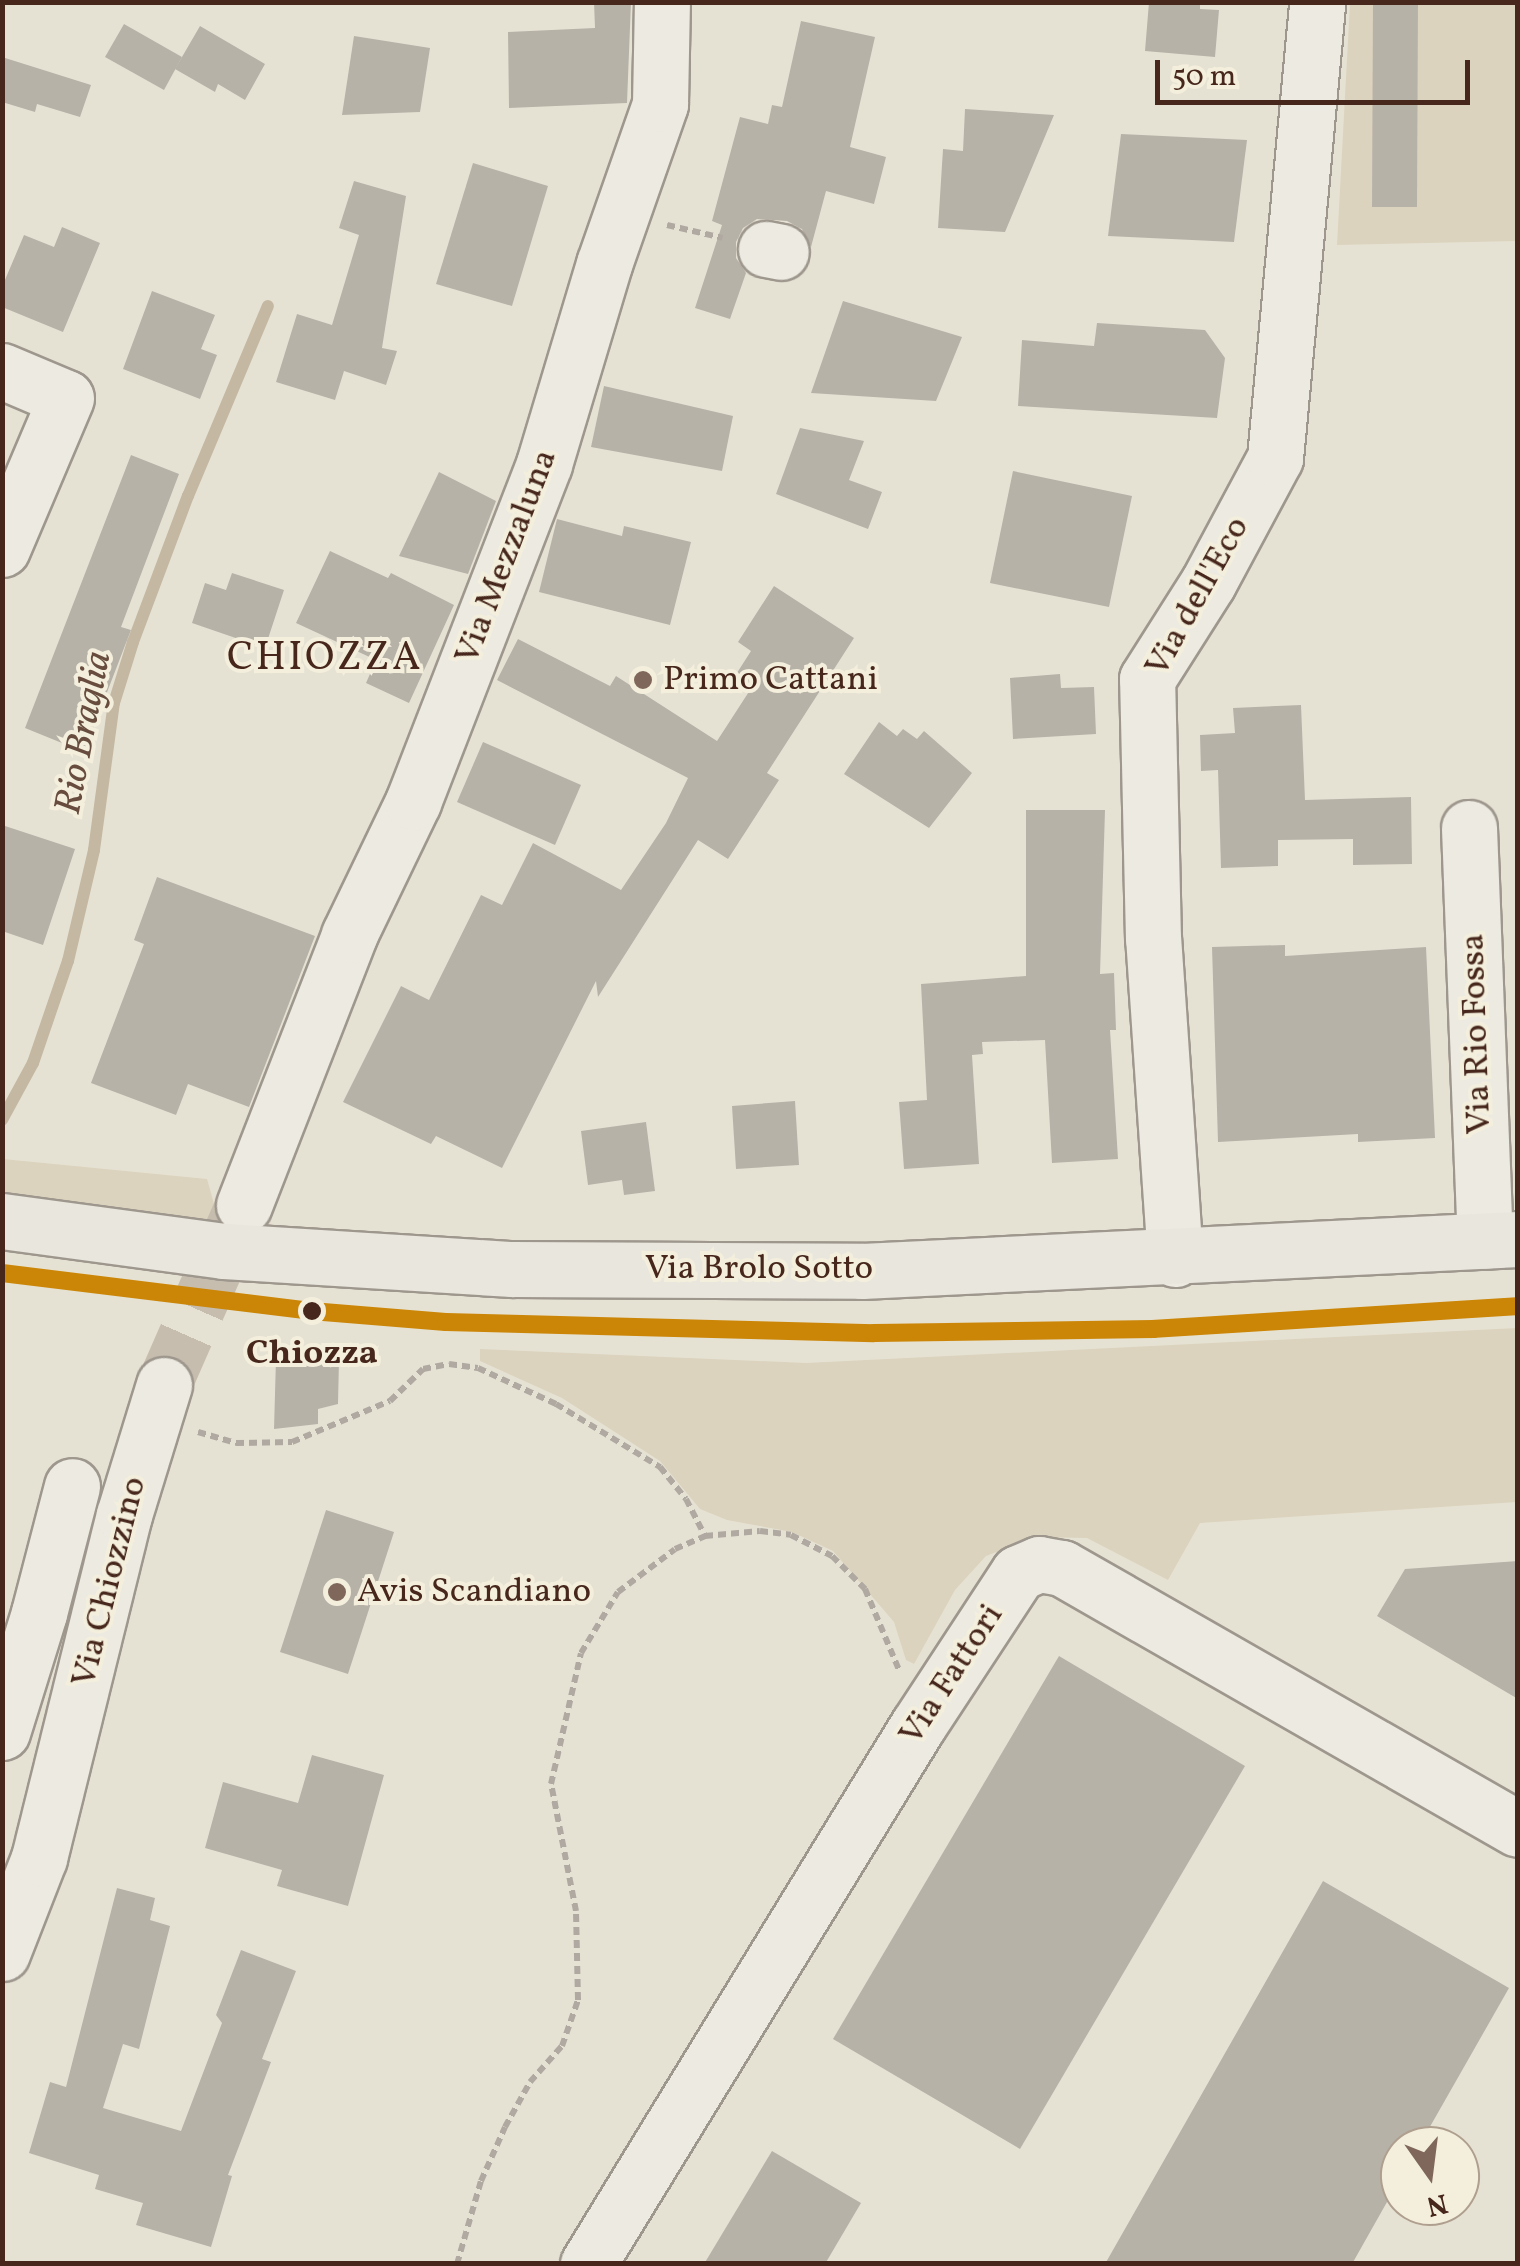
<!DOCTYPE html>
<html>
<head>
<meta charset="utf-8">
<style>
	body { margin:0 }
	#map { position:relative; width:1520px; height:2266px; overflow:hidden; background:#e6e2d3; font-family:Vollkorn,serif }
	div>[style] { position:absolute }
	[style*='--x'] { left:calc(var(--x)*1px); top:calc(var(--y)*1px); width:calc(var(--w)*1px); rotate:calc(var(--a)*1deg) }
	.green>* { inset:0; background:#dbd3be }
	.stream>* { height:12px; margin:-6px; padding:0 6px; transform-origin:6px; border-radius:6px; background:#c4b8a3 }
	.building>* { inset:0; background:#b7b2a8 }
	.minor-tunnel>* { height:55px; margin-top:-27.5px; transform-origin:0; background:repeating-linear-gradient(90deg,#c6bdae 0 55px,transparent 0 83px) }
	.path>* { height:6px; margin-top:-3px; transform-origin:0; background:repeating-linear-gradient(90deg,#afa9a2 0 8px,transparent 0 13px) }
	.roads { filter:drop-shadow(2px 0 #9e978e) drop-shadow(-2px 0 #9e978e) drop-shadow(0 2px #9e978e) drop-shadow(0 -2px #9e978e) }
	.minor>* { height:55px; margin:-27.5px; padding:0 27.5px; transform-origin:27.5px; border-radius:27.5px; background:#eceae1 }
	.major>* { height:55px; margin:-27.5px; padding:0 27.5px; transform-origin:27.5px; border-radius:27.5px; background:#e9e6dd }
	.rail-1>* { height:18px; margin:-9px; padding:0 9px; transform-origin:9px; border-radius:9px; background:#cb8607 }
	.dots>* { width:28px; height:28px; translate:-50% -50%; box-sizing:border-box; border:5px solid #f4efdd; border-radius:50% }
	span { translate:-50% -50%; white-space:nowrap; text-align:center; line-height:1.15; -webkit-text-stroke:8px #f4efdd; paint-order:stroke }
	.street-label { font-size:35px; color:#47271b }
	.poi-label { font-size:35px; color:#47271b }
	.left { translate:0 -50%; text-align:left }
	.stop-label { font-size:35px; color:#47271b; font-weight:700 }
	.water-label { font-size:38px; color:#684d3e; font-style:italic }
	.quarter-label { font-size:40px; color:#47271b; letter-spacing:2.5px }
	.frame { position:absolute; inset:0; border:5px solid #47271b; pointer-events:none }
	.north { position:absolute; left:1380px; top:2126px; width:100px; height:100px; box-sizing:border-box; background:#f4efdd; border:2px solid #af9f8f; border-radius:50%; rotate:166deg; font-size:28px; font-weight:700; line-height:40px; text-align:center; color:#47271b }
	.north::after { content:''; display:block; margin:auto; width:35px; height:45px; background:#7f685b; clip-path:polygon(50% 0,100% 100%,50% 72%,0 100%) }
	.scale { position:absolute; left:1155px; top:60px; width:315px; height:45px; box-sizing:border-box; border:5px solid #47271b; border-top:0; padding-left:12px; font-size:30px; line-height:35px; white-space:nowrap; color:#47271b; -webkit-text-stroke:8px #f4efdd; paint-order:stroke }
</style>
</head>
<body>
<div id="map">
	<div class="green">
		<div style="clip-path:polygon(1350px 3px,1517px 3px,1517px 241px,1337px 245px)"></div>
		<div style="clip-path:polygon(3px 1159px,207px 1179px,218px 1218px,215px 1223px,3px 1203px)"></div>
		<div style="clip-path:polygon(1517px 1328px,1517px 1502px,1200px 1523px,1168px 1580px,1087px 1538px,1035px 1537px,986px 1556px,955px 1590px,914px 1664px,906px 1660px,894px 1622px,833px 1551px,792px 1532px,727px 1520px,700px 1509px,660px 1461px,562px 1398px,480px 1361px,480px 1349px,806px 1363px)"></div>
	</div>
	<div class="stream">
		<div style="--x:2;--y:1120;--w:65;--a:-61.5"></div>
		<div style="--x:33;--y:1063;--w:108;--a:-71.1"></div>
		<div style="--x:68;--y:961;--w:114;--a:-76.8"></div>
		<div style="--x:94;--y:850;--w:148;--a:-82.3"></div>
		<div style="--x:114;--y:703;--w:64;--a:-72.7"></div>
		<div style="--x:133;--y:642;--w:156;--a:-69.4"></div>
		<div style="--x:188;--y:496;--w:206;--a:-67.2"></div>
	</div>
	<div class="building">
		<div style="clip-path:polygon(594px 2px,631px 2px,627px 103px,509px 108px,508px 32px,595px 28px)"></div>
		<div style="clip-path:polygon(1149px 2px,1200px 2px,1200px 9px,1219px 10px,1215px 57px,1145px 51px)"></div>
		<div style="clip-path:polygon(1373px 2px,1418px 2px,1417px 207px,1372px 207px)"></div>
		<div style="clip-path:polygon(801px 21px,875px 37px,850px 147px,886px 157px,874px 204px,826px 191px,811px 247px,802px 229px,787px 221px,757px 219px,743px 228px,736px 242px,736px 258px,746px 273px,730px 319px,695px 308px,722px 225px,712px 221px,740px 117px,768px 124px,772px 105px,782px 107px)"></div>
		<div style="clip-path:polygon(124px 24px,182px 57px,164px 90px,105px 57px)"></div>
		<div style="clip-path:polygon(200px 26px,265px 64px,245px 100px,218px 84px,215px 92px,175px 69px)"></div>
		<div style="clip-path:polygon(354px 36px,430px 48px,420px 112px,342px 115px)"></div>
		<div style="clip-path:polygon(2px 57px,91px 85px,80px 117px,37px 104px,35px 112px,2px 102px)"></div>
		<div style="clip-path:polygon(965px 109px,1054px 115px,1005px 232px,938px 228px,943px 149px,963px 151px)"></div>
		<div style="clip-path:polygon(1121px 134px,1247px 140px,1234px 242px,1108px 236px)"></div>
		<div style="clip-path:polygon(473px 163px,548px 186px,512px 306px,436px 284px)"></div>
		<div style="clip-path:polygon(354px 181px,406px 196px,382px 348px,397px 351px,386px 385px,344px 371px,335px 400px,276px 382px,297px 314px,332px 325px,359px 235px,339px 228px)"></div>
		<div style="clip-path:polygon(62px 227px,100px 243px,63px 332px,2px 307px,2px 287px,24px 235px,54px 247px)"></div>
		<div style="clip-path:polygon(152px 291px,215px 315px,201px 349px,217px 355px,200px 399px,123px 369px)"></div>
		<div style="clip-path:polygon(843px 301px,962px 337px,936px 401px,811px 393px)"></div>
		<div style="clip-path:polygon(1097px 323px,1205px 330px,1225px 358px,1217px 418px,1018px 406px,1022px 340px,1094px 346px)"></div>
		<div style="clip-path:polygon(604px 386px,733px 416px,722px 471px,591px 447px)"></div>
		<div style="clip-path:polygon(800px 428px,864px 441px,849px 480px,882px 492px,868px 529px,776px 494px)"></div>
		<div style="clip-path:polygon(131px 455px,179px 474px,121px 627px,131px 630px,84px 752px,25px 728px)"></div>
		<div style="clip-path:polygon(1013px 471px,1132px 496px,1109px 607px,990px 583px)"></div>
		<div style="clip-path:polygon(439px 472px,496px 501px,468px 574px,399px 556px)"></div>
		<div style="clip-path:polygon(557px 519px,622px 536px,624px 526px,691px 542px,670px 625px,539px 592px)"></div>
		<div style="clip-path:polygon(330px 551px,388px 578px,391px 573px,454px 605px,409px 703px,366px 683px,376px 660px,296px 623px)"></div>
		<div style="clip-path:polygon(232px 573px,284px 590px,265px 648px,192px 623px,205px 583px,226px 590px)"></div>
		<div style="clip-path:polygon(774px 586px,854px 638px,767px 773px,779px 780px,728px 859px,698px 840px,598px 997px,596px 981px,502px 1168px,436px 1136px,431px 1144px,343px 1102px,401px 986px,429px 1000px,481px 895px,502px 905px,533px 843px,621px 890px,666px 823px,688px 778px,497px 680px,518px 639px,610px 686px,616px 676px,717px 741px,752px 687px,735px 676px,751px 651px,738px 642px)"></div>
		<div style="clip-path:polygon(1060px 674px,1061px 688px,1094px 687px,1096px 734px,1013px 739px,1010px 678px)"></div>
		<div style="clip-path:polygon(1301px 705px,1305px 800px,1411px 797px,1412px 864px,1353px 865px,1353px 839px,1278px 840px,1278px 866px,1221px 868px,1218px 770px,1201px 771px,1200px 735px,1235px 733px,1233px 708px)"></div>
		<div style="clip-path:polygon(879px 722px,897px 736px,903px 729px,917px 739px,924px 731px,972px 773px,929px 828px,844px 774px)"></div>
		<div style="clip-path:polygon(483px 742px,581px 785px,555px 845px,457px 802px)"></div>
		<div style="clip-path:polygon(1026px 810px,1105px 810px,1100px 974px,1114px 973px,1116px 1030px,1110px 1030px,1118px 1159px,1052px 1163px,1045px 1040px,982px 1042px,983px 1054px,972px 1055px,979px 1164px,904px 1169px,899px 1102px,927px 1100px,921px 984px,1026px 976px)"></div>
		<div style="clip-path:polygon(2px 825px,75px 849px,43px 945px,2px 931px)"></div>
		<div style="clip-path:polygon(157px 877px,315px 936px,249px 1107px,188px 1084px,176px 1115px,91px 1083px,144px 944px,134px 940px)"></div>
		<div style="clip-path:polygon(1285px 945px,1285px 956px,1426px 947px,1435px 1138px,1358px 1142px,1358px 1134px,1218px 1142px,1212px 947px)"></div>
		<div style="clip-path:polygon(795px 1101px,799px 1165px,736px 1169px,732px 1106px)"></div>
		<div style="clip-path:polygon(646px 1122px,655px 1191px,624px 1195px,622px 1180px,588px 1185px,581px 1131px)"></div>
		<div style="clip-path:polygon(276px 1358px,339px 1360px,338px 1404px,318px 1409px,318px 1424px,274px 1429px)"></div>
		<div style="clip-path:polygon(326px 1510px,394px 1532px,348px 1674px,280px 1652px)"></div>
		<div style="clip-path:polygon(1518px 1561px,1518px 1699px,1377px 1616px,1405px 1569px)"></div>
		<div style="clip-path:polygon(1059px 1656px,1245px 1766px,1020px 2149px,833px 2039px)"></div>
		<div style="clip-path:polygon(312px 1755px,384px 1775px,348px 1906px,277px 1886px,282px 1870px,205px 1848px,223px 1782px,298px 1803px)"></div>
		<div style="clip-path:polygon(1323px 1881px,1509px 1988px,1419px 2146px,1400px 2146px,1400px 2179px,1352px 2264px,1105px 2264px)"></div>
		<div style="clip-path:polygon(117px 1888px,155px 1898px,150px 1920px,170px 1926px,139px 2049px,123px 2044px,103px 2108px,181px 2131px,222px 2023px,216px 2015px,241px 1950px,296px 1971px,262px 2059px,271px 2062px,228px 2175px,232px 2176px,211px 2247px,136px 2225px,143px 2203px,95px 2189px,99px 2175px,29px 2153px,50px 2082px,66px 2087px)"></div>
		<div style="clip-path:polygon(772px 2151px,861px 2203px,825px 2264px,704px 2264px)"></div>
	</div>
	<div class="minor-tunnel">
		<div style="--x:164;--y:1385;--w:194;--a:-66.3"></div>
	</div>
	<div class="path">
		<div style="--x:667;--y:225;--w:57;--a:13.1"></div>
		<div style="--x:198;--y:1432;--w:40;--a:16"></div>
		<div style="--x:236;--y:1443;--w:56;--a:-1"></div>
		<div style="--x:292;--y:1442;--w:106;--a:-22.7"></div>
		<div style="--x:390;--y:1401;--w:46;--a:-44.1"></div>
		<div style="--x:423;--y:1369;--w:26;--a:-11"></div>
		<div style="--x:449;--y:1364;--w:29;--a:8"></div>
		<div style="--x:478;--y:1368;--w:86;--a:24.8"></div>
		<div style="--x:556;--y:1404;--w:122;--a:31.2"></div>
		<div style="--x:660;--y:1467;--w:41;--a:50.9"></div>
		<div style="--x:686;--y:1499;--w:42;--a:62.8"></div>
		<div style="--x:457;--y:2264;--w:86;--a:-73.9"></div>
		<div style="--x:481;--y:2181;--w:59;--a:-66"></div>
		<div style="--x:505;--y:2127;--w:51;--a:-60.9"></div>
		<div style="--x:530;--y:2082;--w:48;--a:-48.4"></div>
		<div style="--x:562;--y:2046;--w:49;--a:-70.8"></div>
		<div style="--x:578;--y:2000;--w:89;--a:-91.3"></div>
		<div style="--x:576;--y:1911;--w:129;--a:-101.1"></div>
		<div style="--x:551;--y:1784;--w:134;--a:-77.1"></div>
		<div style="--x:581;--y:1653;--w:71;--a:-58.8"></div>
		<div style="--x:618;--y:1592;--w:71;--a:-37"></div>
		<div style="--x:675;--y:1549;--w:33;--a:-23"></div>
		<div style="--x:705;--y:1536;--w:55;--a:-5.2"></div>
		<div style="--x:760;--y:1531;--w:31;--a:7"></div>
		<div style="--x:791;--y:1535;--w:46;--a:27.1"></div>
		<div style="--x:832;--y:1556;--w:47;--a:45"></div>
		<div style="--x:865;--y:1589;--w:88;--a:67.2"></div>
	</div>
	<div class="roads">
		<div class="minor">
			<div style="--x:766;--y:249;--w:15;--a:11"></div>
			<div style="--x:2;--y:371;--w:69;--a:22.9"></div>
			<div style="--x:66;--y:398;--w:164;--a:113"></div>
			<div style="--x:1469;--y:828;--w:413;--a:87.8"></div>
			<div style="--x:244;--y:1205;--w:290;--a:-68.7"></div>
			<div style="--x:349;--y:935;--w:148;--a:-64.3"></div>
			<div style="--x:413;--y:802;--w:362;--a:-68.8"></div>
			<div style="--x:544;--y:464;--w:209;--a:-73.3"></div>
			<div style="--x:604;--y:264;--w:170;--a:-70.7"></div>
			<div style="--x:660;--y:104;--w:102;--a:-88.9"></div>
			<div style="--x:1175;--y:1259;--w:321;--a:-93.9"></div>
			<div style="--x:1153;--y:939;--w:260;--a:-91.3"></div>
			<div style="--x:1147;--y:679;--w:114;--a:-57.6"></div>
			<div style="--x:1208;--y:583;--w:142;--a:-61.8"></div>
			<div style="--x:1275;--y:458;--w:458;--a:-84.7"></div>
			<div style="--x:2;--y:1732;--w:125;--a:-72.7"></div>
			<div style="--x:39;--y:1613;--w:131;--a:-75.4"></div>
			<div style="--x:2;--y:1953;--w:102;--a:-68.7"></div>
			<div style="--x:39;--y:1858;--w:353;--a:-76.1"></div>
			<div style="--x:124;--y:1515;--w:136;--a:-72.9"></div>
			<div style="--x:588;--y:2264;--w:630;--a:-58.51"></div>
			<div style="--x:917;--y:1727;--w:184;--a:-56.7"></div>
			<div style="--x:1018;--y:1573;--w:23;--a:-23"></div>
			<div style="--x:1039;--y:1564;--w:23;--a:10"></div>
			<div style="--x:1062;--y:1568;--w:525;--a:29.79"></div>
		</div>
		<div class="major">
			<div style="--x:2;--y:1221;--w:224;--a:7.7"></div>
			<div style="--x:224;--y:1251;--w:289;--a:3.6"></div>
			<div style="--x:512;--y:1269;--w:350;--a:0.3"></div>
			<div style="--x:862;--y:1271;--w:657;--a:-2.79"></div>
		</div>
	</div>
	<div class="rail-1">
		<div style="--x:2;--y:1273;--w:311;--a:7"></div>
		<div style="--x:311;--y:1311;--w:135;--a:4.7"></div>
		<div style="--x:446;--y:1322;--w:428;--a:1.5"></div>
		<div style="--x:874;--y:1333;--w:279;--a:-0.8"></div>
		<div style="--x:1153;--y:1329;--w:366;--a:-3.6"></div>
	</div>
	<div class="dots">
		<div style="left:643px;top:680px;background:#7f685b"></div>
		<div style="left:312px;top:1311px;background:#47271b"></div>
		<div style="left:337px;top:1592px;background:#7f685b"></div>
	</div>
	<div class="street-label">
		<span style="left:507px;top:557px;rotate:-69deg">Via Mezzaluna</span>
		<span style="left:1198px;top:597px;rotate:-61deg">Via dell'Eco</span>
		<span style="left:1477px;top:1034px;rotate:-92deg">Via Rio Fossa</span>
		<span style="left:759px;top:1269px">Via Brolo Sotto</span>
		<span style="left:110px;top:1582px;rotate:-76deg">Via Chiozzino</span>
		<span style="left:952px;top:1675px;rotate:-57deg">Via Fattori</span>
	</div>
	<div class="poi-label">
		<span class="left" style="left:663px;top:680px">Primo Cattani</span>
		<span class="left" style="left:357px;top:1592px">Avis Scandiano</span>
	</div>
	<div class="stop-label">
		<span style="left:312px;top:1354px">Chiozza</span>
	</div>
	<div class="water-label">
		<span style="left:85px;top:733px;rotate:-79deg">Rio Braglia</span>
	</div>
	<div class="quarter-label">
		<span style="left:325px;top:659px">CHIOZZA</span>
	</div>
	<div class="frame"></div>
	<div class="north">N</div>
	<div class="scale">50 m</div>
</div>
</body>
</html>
